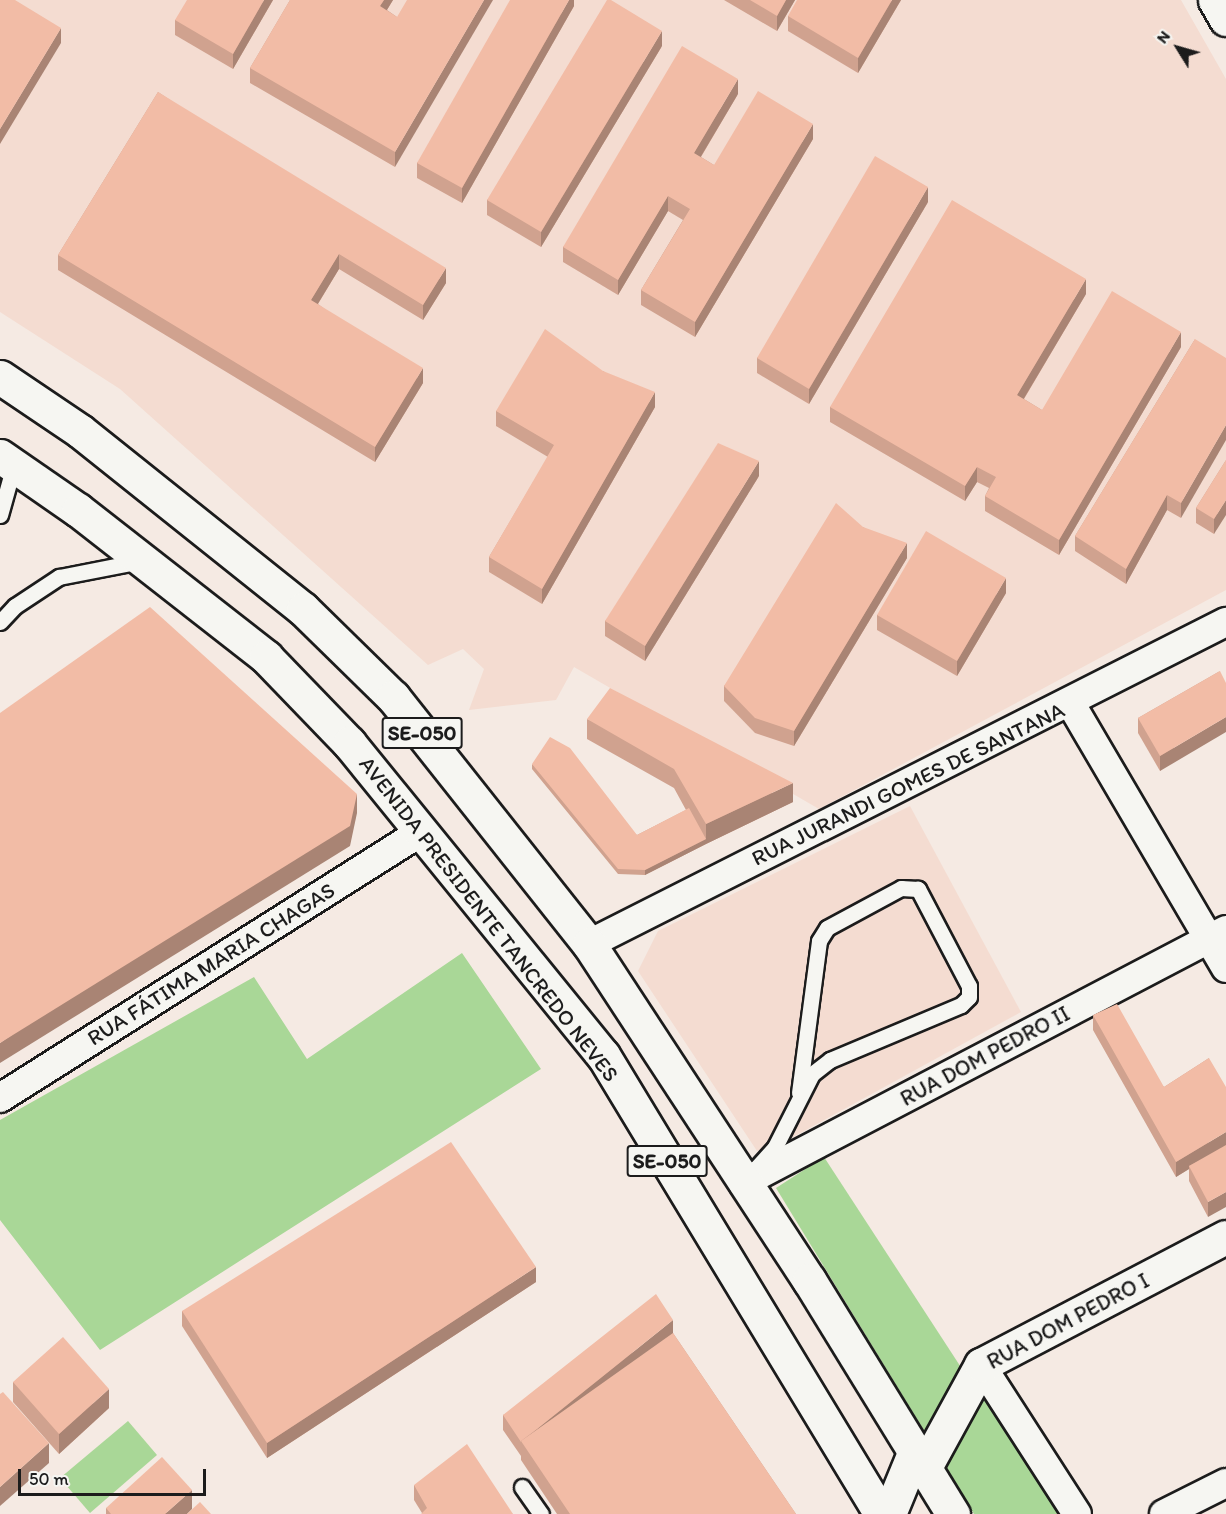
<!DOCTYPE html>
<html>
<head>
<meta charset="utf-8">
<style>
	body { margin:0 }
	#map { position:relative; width:1226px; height:1514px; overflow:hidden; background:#f5eae3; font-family:Itim,sans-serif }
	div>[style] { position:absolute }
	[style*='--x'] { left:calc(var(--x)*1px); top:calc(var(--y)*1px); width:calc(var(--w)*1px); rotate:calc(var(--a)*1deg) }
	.built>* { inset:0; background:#f4dcd1 }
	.green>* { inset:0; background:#a9d797 }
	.roads { filter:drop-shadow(2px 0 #1c1c1c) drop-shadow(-2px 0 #1c1c1c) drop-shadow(0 2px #1c1c1c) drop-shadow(0 -2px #1c1c1c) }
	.lane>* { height:15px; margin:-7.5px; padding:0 7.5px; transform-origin:7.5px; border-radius:7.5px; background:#f6f6f2 }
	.street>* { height:28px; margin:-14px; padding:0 14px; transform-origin:14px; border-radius:14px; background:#f6f6f2 }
	.secondary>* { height:33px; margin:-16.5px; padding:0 16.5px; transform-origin:16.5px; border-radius:16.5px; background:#f6f6f2 }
	.primary>* { height:33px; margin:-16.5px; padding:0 16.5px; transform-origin:16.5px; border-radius:16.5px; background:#f6f6f2 }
	.wall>* { inset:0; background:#d0a28f }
	.shaded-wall>* { inset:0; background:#a98474 }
	.building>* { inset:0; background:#f2bca6 }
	span { translate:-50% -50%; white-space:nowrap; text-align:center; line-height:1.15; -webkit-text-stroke:4.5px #f6f6f2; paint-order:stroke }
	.shield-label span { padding:2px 4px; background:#f6f6f2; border:2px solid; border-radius:4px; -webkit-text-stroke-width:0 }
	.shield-label { font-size:21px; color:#1c1c1c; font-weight:700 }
	.street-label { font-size:22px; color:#1c1c1c }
	.north { position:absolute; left:1148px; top:18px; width:60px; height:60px; -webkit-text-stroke:4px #f6f6f2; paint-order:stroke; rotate:307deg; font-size:16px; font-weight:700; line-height:24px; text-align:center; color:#1c1c1c }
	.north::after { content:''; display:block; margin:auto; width:21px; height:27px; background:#1c1c1c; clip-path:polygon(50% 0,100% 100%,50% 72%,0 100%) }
	.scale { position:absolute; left:18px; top:1469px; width:188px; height:27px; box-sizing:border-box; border:3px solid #1c1c1c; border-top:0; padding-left:8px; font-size:18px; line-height:21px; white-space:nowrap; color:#1c1c1c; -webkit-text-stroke:4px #f6f6f2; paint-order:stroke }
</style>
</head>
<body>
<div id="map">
	<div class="built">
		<div style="clip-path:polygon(0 0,1181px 0,1226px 79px,1226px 590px,819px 809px,574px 667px,556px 700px,469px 710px,484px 669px,463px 649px,428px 665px,120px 389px,0 312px)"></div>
		<div style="clip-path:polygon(910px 806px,1021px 1012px,775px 1147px,757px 1151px,638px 971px,658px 931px)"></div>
	</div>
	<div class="green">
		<div style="clip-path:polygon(462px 953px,541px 1069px,100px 1350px,0 1220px,0 1120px,254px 977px,307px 1059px)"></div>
		<div style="clip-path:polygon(824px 1157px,966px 1375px,929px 1439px,776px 1188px)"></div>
		<div style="clip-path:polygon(977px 1385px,1065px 1514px,974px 1514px,939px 1458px)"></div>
		<div style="clip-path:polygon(128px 1421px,157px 1455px,90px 1513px,60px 1478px)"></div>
	</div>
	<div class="roads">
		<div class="lane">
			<div style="--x:0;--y:515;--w:52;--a:-74.4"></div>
			<div style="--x:0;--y:622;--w:22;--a:-47"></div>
			<div style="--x:15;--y:606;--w:53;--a:-33.4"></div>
			<div style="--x:59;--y:577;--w:84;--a:-11"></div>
			<div style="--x:757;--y:1167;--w:27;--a:-48"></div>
			<div style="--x:775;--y:1147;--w:82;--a:-63.1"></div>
			<div style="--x:812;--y:1074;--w:23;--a:-38"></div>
			<div style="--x:830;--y:1060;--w:142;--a:-22.8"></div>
			<div style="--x:961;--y:1005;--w:11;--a:-45"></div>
			<div style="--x:969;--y:997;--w:11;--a:-90"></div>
			<div style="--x:969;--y:986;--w:110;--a:-117.7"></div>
			<div style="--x:918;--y:889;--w:17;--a:-177"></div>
			<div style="--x:901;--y:888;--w:84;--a:151.6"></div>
			<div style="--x:827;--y:928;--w:15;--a:122"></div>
			<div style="--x:819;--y:941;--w:153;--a:97.5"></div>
			<div style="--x:522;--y:1487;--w:33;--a:55"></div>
		</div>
		<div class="street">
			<div style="--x:1071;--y:704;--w:306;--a:59.6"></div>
			<div style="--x:589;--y:944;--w:714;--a:-26.82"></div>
			<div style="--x:0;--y:1098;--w:499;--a:-32.3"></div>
			<div style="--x:743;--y:1183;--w:545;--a:-27.65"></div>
			<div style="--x:981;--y:1365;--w:177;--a:57.2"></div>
			<div style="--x:1164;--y:1514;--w:69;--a:-26.6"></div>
		</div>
		<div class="secondary">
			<div style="--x:1215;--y:0;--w:22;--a:60"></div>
			<div style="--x:924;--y:1469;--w:119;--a:-61.3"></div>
			<div style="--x:981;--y:1365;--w:276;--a:-27.6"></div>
		</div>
		<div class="primary">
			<div style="--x:0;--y:377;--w:97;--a:34"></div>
			<div style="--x:80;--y:431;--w:285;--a:38.6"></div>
			<div style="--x:303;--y:609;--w:126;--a:44.4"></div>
			<div style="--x:393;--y:697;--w:315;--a:51.6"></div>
			<div style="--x:589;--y:944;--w:402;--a:56.8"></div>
			<div style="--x:809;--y:1280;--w:275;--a:58.4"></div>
			<div style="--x:0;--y:456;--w:95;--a:34.7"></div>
			<div style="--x:78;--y:510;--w:239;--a:38"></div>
			<div style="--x:266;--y:657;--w:120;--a:46"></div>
			<div style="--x:349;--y:743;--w:402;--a:50.9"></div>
			<div style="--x:603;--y:1055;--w:537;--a:58.8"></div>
			<div style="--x:889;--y:1514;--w:66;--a:-67.7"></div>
		</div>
	</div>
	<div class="wall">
		<div style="clip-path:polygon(273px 0,233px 69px,175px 35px,175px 20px)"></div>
		<div style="clip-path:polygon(290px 0,393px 0,387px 10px,397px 17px,395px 167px,250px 83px,250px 68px)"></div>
		<div style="clip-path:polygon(574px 0,574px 6px,462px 203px,417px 178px,417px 163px)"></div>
		<div style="clip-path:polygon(724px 0,795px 0,777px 31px)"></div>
		<div style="clip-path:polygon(901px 0,858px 73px,788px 31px,788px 16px)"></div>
		<div style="clip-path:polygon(662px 46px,541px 247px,487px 215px,487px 200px)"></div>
		<div style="clip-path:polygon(158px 92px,446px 283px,423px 320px,339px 269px,318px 304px,423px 383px,375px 462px,58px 270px,58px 255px)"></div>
		<div style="clip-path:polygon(738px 94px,701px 157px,714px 165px,813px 139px,695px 337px,641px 305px,641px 290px,683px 220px,668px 211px,618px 295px,563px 262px,563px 247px)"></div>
		<div style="clip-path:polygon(928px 202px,809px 404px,757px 373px,757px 358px)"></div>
		<div style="clip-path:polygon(1086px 294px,1024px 399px,1042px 410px,1181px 347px,1059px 555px,985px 511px,985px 496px,989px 488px,977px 482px,965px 501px,830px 422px,830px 407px)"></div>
		<div style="clip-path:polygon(1195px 339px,1181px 518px,1167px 510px,1126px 584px,1075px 551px,1075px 536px)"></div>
		<div style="clip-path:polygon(603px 371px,655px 407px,542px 604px,489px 572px,489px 557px,548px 457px,496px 426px,496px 411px)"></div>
		<div style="clip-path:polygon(1226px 460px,1214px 534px,1196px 523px,1196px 508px)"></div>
		<div style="clip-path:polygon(759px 476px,645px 661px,605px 636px,605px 621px)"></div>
		<div style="clip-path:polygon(863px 527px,907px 558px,794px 746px,755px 733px,724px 701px,724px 686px)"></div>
		<div style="clip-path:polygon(1006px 593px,957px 676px,877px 630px,877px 615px)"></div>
		<div style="clip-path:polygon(1220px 671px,1160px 771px,1138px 733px,1138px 718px)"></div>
		<div style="clip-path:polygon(587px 719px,793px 802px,706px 844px,645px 875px,618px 874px,532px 769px,532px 764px,637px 835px,686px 810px,674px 788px,587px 739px)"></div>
		<div style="clip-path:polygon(1093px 1015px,1164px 1087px,1209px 1058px,1208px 1217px,1189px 1181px,1189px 1169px,1176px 1177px,1093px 1030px)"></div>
		<div style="clip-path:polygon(536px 1282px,267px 1458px,182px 1326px,182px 1311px)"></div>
		<div style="clip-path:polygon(673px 1333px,796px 1514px,557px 1514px,521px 1460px,521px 1456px,503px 1430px,503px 1415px)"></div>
		<div style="clip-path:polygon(13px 1382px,109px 1408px,59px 1454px,13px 1402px)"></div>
		<div style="clip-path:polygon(414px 1485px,513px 1514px,422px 1513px,414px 1500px)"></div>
		<div style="clip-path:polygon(106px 1508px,187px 1514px,106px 1514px)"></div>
	</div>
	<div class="shaded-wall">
		<div style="clip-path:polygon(264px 0,273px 0,233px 69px,233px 54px)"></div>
		<div style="clip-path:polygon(384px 0,393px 0,380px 21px,380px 6px)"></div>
		<div style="clip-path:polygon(484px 0,493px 0,395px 167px,395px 152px)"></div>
		<div style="clip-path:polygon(569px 0,574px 0,574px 6px,462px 203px,462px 188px)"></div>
		<div style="clip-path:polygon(786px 0,795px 0,777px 31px,777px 16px)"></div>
		<div style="clip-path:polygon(892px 0,901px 0,858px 73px,858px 58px)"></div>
		<div style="clip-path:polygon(61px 28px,61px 43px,0 144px,0 129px)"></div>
		<div style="clip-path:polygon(662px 31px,662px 46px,541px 247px,541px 232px)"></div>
		<div style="clip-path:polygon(738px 79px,738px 94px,694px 168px,694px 153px)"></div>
		<div style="clip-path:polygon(813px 124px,813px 139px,695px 337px,695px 322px)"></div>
		<div style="clip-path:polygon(928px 187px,928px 202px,809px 404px,809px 389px)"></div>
		<div style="clip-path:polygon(668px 196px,668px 211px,618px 295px,618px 280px)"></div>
		<div style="clip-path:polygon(339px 254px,339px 269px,311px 315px,311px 300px)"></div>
		<div style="clip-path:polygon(446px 268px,446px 283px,423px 320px,423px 305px)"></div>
		<div style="clip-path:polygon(1086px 279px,1086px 294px,1017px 410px,1017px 395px)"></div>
		<div style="clip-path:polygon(1181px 332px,1181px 347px,1059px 555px,1059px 540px)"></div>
		<div style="clip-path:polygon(423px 368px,423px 383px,375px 462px,375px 447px)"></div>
		<div style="clip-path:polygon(655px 392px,655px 407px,542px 604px,542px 589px)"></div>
		<div style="clip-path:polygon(1226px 425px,1226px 440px,1181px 518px,1181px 503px)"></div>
		<div style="clip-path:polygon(759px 461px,759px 476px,645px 661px,645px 646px)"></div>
		<div style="clip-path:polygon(977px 467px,977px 482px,965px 501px,965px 486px)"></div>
		<div style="clip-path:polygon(1167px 495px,1167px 510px,1126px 584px,1126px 569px)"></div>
		<div style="clip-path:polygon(1226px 500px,1226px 515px,1214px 534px,1214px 519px)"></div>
		<div style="clip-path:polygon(907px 543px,907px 558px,794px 746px,794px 731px)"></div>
		<div style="clip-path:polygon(1006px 578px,1006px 593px,957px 676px,957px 661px)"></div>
		<div style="clip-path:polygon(1226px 717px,1226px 732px,1160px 771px,1160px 756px)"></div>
		<div style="clip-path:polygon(793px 783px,793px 802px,706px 844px,645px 875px,645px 870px,706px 839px,706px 824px)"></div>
		<div style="clip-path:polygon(357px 794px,357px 813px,350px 846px,0 1063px,0 1043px)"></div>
		<div style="clip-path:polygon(1226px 1132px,1226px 1147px,1189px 1166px,1189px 1169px,1176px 1177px,1176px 1162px)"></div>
		<div style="clip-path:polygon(1226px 1192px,1226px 1207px,1208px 1217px,1208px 1202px)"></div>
		<div style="clip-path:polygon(536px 1267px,536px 1282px,267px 1458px,267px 1443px)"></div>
		<div style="clip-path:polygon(673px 1320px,673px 1335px,521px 1442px)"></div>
		<div style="clip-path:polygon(109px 1389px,109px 1408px,59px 1454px,59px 1434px)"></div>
		<div style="clip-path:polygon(49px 1443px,49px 1463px,0 1506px,0 1487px)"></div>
		<div style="clip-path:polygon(192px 1490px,192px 1509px,187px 1514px,165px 1514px)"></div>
	</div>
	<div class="building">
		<div style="clip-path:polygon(0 0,15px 0,61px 28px,0 129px)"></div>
		<div style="clip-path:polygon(187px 0,264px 0,233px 54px,175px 20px)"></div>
		<div style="clip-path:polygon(290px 0,384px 0,380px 6px,397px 17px,407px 0,484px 0,395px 152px,250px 68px)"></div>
		<div style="clip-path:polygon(510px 0,569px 0,462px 188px,417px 163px)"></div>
		<div style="clip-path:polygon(607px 0,611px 0,662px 31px,541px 232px,487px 200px)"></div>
		<div style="clip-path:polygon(750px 0,786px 0,777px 16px)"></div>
		<div style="clip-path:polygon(797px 0,892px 0,858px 58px,788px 16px)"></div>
		<div style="clip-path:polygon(682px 46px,738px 79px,694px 153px,714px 165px,758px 91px,813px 124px,695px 322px,641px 290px,690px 209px,668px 196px,618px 280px,563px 247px)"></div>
		<div style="clip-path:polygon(158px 92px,446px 268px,423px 305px,339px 254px,311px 300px,423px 368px,375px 447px,58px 255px)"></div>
		<div style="clip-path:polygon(875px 156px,928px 187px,809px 389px,757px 358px)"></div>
		<div style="clip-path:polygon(952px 200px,1086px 279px,1017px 395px,1042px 410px,1112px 291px,1181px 332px,1059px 540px,985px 496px,996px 477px,977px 467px,965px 486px,830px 407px)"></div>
		<div style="clip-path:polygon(545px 329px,603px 371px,655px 392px,542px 589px,489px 557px,554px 445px,496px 411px)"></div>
		<div style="clip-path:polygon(1195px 339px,1226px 358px,1226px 425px,1181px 503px,1167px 495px,1126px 569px,1075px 536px)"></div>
		<div style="clip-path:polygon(718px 443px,759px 461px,645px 646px,605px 621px)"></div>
		<div style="clip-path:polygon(1226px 460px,1226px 500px,1214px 519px,1196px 508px)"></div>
		<div style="clip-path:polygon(836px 503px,863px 527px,907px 543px,794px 731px,755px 718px,724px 686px)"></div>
		<div style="clip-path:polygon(926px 531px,1006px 578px,957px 661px,877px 615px)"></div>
		<div style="clip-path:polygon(150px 607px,357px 794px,350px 826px,0 1043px,0 713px)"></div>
		<div style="clip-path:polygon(1220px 671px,1226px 683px,1226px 717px,1160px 756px,1138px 718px)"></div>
		<div style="clip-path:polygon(610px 688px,793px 783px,706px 824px,674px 769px,587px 719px)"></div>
		<div style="clip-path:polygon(550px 737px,570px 748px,637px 835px,689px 808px,706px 839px,645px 870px,618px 869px,532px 764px)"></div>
		<div style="clip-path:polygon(1117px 1004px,1164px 1087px,1209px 1058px,1226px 1087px,1226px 1132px,1176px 1162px,1093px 1015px)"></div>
		<div style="clip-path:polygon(451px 1142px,536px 1267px,267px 1443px,182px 1311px)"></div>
		<div style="clip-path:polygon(1226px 1145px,1226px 1192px,1208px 1202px,1189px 1166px)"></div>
		<div style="clip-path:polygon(656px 1294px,673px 1320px,537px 1429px,521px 1441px,521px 1442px,503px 1415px)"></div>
		<div style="clip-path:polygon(673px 1333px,796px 1514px,570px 1514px,521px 1441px)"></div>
		<div style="clip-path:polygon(63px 1337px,109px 1389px,59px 1434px,13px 1382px)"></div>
		<div style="clip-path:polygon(3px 1392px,49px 1443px,0 1487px,0 1394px)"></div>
		<div style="clip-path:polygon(467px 1444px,513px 1514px,421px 1514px,427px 1508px,414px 1485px)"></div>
		<div style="clip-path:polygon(162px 1457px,192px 1490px,165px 1514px,111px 1514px,106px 1508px)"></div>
		<div style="clip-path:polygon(200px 1502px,211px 1514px,187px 1514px)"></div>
	</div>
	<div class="shield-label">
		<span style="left:422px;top:733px">SE-050</span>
		<span style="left:667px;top:1161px">SE-050</span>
	</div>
	<div class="street-label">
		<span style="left:908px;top:784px;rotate:-26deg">RUA JURANDI GOMES DE SANTANA</span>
		<span style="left:489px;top:919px;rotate:52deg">AVENIDA PRESIDENTE TANCREDO NEVES</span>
		<span style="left:211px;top:964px;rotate:-32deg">RUA FÁTIMA MARIA CHAGAS</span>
		<span style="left:985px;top:1056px;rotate:-28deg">RUA DOM PEDRO II</span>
		<span style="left:1068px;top:1321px;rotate:-28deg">RUA DOM PEDRO I</span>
	</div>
	<div class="north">N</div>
	<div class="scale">50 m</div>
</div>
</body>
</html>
